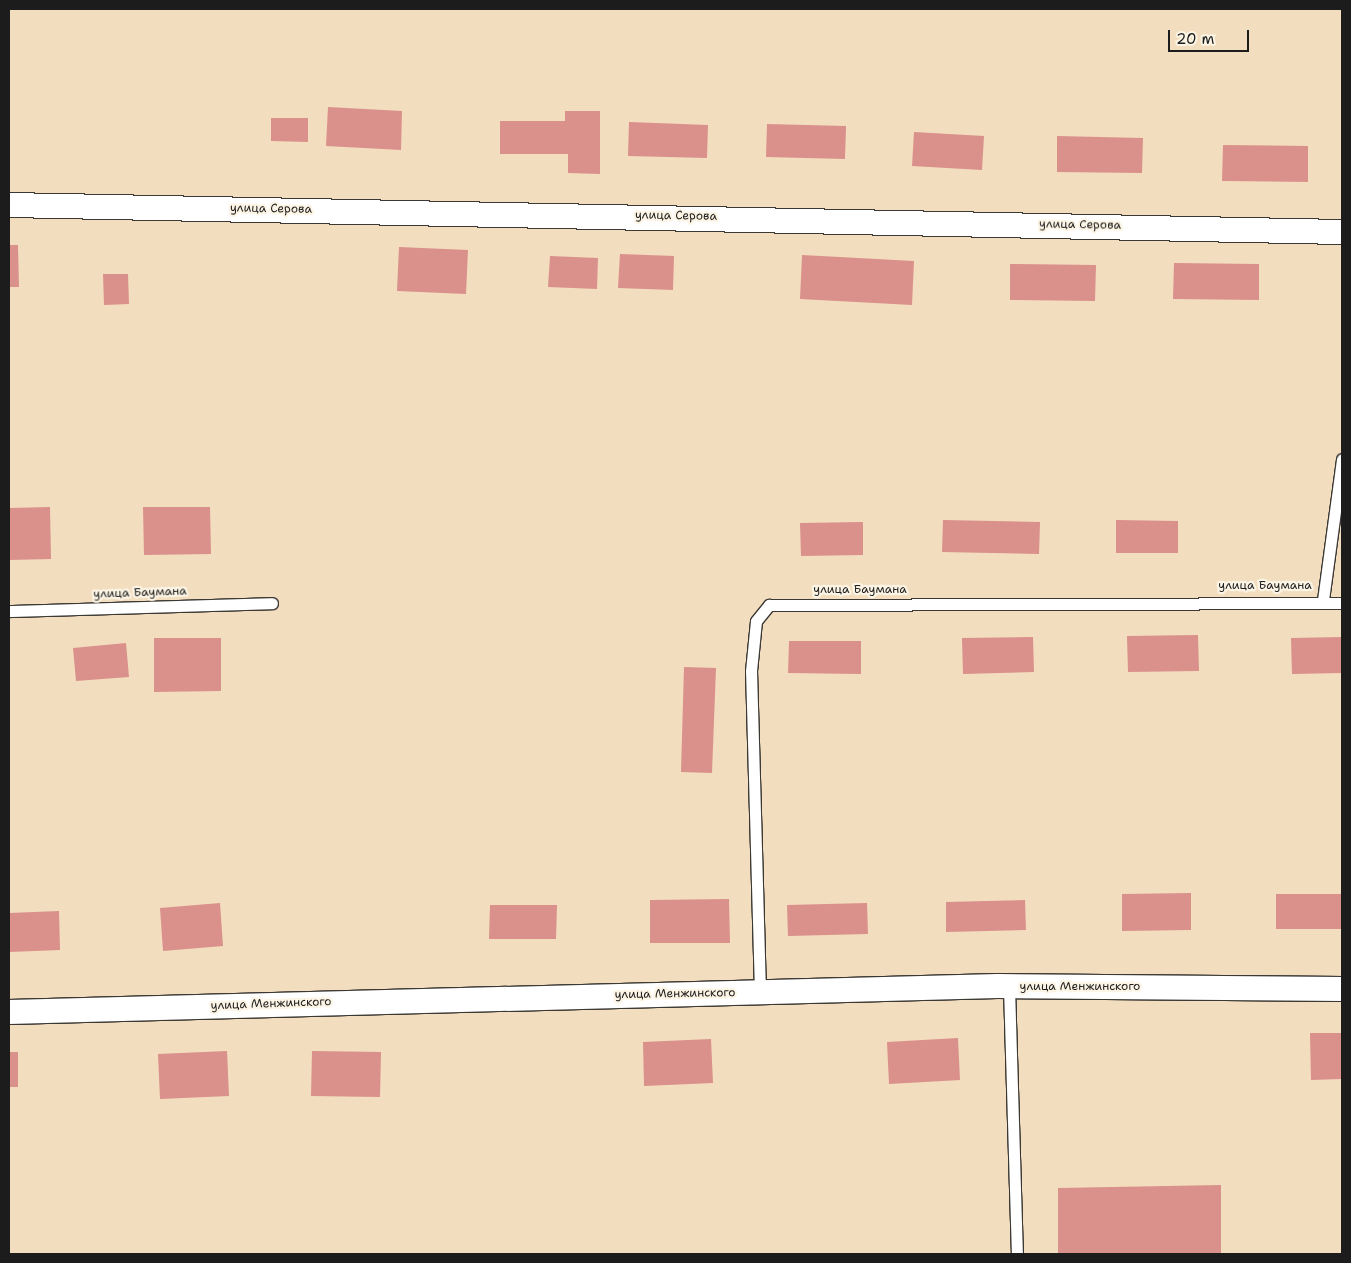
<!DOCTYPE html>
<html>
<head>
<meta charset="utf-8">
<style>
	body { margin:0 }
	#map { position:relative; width:1351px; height:1263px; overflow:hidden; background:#f3ddbf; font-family:"Shantell Sans",sans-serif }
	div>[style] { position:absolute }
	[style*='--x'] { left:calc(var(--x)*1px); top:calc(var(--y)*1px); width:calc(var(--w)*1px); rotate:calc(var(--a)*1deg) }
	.building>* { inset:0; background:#da908b }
	.roads { filter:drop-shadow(1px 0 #3c3934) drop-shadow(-1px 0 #3c3934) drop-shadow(0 1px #3c3934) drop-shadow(0 -1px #3c3934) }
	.service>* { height:11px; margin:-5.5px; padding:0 5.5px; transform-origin:5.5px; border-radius:5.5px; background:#fff }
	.minor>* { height:24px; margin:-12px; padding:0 12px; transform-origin:12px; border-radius:12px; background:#fff }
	span { translate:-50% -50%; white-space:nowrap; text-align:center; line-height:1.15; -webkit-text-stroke:4.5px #fcf5e5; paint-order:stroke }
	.street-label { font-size:12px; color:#1c1c1c }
	.frame { position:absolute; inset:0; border:10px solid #1c1c1c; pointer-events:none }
	.scale { position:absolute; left:1168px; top:30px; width:81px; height:22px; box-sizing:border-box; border:2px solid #1c1c1c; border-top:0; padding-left:6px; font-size:15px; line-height:18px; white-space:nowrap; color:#1c1c1c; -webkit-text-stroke:4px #fcf5e5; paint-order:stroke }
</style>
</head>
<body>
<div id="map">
	<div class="building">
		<div style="clip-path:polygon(328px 107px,402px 111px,401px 150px,326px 146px)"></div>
		<div style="clip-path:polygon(565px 111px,600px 111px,600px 174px,568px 173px,568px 154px,500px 154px,500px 121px,565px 121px)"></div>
		<div style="clip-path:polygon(271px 118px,308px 118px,308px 142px,271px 141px)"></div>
		<div style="clip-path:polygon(629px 122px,708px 125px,707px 158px,628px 156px)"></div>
		<div style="clip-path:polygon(767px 124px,846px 126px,845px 159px,766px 157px)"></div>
		<div style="clip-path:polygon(914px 132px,984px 136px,982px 170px,912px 166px)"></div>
		<div style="clip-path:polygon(1057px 136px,1143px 138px,1142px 173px,1057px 172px)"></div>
		<div style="clip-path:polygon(1223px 145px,1308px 146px,1308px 182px,1222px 181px)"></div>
		<div style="clip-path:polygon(9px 245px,18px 245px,19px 287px,9px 287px)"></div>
		<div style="clip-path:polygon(399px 247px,468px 250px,466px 294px,397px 291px)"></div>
		<div style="clip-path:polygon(620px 254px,674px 256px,673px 290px,618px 288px)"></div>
		<div style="clip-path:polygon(802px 255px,914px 261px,912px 305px,800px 299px)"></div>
		<div style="clip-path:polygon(550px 256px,598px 258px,597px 289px,548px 287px)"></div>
		<div style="clip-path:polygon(1174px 263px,1259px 264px,1259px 300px,1173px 299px)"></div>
		<div style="clip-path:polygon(1010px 264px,1096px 265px,1095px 301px,1010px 300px)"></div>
		<div style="clip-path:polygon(103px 274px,128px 274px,129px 304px,104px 305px)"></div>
		<div style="clip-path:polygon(50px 507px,51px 559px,9px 560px,9px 508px)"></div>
		<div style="clip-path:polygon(143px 507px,210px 507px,211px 554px,144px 555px)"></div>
		<div style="clip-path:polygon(943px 520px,1040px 522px,1039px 554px,942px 552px)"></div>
		<div style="clip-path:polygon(1116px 520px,1178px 521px,1178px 553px,1116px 553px)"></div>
		<div style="clip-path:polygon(863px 522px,863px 555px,801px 556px,800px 523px)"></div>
		<div style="clip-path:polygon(1198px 635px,1199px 671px,1128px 672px,1127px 636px)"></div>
		<div style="clip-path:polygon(1033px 637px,1034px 672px,963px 674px,962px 638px)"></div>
		<div style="clip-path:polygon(1342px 637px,1342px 673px,1292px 674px,1291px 638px)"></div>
		<div style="clip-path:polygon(154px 638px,221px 638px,221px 691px,154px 692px)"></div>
		<div style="clip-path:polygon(789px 641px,861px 641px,861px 674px,788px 673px)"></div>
		<div style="clip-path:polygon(126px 643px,129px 677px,76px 681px,73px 648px)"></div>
		<div style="clip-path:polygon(684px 667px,716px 668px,712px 773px,681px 772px)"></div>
		<div style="clip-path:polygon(1191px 893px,1191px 930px,1122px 931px,1122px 894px)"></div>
		<div style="clip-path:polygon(1276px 894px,1342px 894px,1342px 929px,1276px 929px)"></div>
		<div style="clip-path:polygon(729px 899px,730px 943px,650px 943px,650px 900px)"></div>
		<div style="clip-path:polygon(1025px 900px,1026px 930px,946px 932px,946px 902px)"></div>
		<div style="clip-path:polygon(220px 903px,223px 946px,163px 951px,160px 908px)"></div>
		<div style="clip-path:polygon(867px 903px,868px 934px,788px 936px,787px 905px)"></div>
		<div style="clip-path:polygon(490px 905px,557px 905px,556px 939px,489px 939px)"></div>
		<div style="clip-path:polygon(59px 911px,60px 950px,9px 952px,9px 913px)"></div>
		<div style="clip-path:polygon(1310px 1033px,1342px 1033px,1342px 1079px,1311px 1080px)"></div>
		<div style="clip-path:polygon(958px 1038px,960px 1080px,889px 1084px,887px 1042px)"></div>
		<div style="clip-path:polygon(711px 1039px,713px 1083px,644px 1086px,643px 1042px)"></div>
		<div style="clip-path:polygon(227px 1051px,229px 1096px,160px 1099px,158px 1054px)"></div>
		<div style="clip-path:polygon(312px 1051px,381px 1052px,380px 1097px,311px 1096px)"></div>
		<div style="clip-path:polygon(9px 1052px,18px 1052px,18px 1087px,9px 1087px)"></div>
		<div style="clip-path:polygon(1221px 1185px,1221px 1254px,1058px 1254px,1058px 1188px)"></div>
	</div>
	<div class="roads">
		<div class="service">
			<div style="--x:1323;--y:600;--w:142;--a:-82.3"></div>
			<div style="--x:9;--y:611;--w:263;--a:-1.7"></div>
			<div style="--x:1009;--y:987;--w:267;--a:88.3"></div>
			<div style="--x:760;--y:992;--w:321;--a:-91.6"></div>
			<div style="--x:751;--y:671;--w:50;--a:-84.3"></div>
			<div style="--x:756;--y:621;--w:21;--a:-51"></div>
			<div style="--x:769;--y:605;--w:573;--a:-0.2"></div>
		</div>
		<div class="minor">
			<div style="--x:9;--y:205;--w:1333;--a:1.16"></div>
			<div style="--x:9;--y:1012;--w:989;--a:-1.51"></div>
			<div style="--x:998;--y:986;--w:344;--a:0.5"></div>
		</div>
	</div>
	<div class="street-label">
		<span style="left:271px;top:209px;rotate:1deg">улица Серова</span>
		<span style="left:676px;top:216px;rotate:1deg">улица Серова</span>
		<span style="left:1080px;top:225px;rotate:1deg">улица Серова</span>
		<span style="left:1265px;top:586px">улица Баумана</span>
		<span style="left:860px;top:590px">улица Баумана</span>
		<span style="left:140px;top:593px;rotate:-2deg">улица Баумана</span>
		<span style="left:1080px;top:987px">улица Менжинского</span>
		<span style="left:675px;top:994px;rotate:-1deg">улица Менжинского</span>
		<span style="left:271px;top:1004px;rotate:-2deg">улица Менжинского</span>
	</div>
	<div class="frame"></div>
	<div class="scale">20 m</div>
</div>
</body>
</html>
